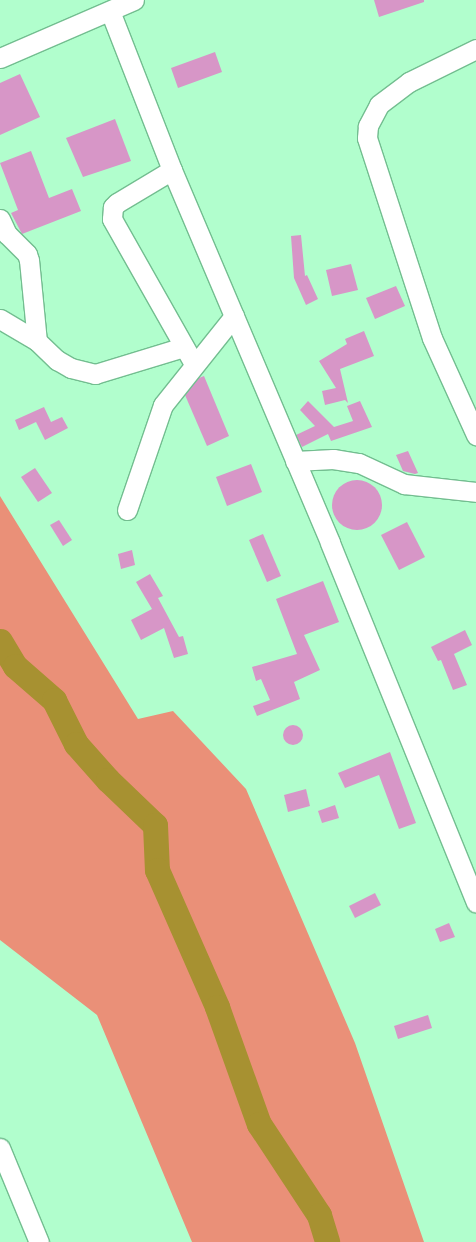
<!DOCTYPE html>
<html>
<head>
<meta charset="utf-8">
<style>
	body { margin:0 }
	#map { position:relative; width:476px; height:1242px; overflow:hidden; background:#b1fecd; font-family:"Sofia Sans Condensed",sans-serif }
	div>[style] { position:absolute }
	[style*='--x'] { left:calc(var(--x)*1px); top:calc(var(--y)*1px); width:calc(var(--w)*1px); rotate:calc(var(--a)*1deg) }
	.forest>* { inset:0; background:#ea9078 }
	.river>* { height:25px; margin:-12.5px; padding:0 12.5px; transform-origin:12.5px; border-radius:12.5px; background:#a79131 }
	.building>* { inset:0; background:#d796c7 }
	.round { border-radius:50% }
	.roads { filter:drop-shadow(1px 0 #73be90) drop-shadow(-1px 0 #73be90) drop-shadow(0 1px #73be90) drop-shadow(0 -1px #73be90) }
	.minor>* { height:19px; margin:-9.5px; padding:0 9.5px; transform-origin:9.5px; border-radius:9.5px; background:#fff }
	span { translate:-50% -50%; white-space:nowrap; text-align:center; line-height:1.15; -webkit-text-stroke:4px #fff; paint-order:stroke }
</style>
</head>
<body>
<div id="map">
	<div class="forest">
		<div style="clip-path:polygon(0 496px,138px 719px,173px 711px,246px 789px,355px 1043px,424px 1242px,192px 1242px,97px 1015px,0 940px)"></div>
	</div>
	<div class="river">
		<div style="--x:0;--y:641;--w:29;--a:59"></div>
		<div style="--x:15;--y:666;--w:52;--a:41.1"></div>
		<div style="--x:54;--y:700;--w:49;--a:63.4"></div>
		<div style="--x:76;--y:744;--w:48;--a:48.4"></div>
		<div style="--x:108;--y:780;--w:65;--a:43.8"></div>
		<div style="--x:155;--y:825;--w:45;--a:87.5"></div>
		<div style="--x:157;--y:870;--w:150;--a:66.3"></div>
		<div style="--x:217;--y:1007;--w:124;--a:70.3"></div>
		<div style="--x:259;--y:1124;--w:109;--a:56.6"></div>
		<div style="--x:319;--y:1215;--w:28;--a:73"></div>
	</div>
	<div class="building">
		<div style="clip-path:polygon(374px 0,424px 0,424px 2px,379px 17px)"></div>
		<div style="clip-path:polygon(215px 52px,222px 72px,178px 88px,171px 68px)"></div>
		<div style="clip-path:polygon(20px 74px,40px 117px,0 135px,0 83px)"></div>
		<div style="clip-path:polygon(115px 119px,131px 161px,83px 177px,66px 138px)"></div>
		<div style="clip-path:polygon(31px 151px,49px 198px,72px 189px,81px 211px,22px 234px,11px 213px,18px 210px,0 163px)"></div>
		<div style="clip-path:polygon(301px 235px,305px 276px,307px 275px,318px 299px,306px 305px,294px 278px,291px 236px)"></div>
		<div style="clip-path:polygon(351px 264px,358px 290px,332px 296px,326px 270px)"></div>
		<div style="clip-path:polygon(396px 286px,405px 306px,375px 319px,366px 298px)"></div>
		<div style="clip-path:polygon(364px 331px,374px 356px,340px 369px,348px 403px,345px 400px,325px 405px,322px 391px,336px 388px,319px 361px,347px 344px,345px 339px)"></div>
		<div style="clip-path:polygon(204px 376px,229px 436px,207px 446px,185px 395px,199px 378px)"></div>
		<div style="clip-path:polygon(308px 401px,334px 427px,353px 421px,347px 406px,360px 401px,372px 427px,331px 441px,328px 434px,302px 447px,296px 435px,315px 426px,300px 410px)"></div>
		<div style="clip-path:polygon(44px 407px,51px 422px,62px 417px,68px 428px,45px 440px,36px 422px,19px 430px,15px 420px)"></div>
		<div style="clip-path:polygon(408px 451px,418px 473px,415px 474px,403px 471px,396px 455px)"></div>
		<div style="clip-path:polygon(251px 464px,262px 492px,227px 506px,216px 477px)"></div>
		<div style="clip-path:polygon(35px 468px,52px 493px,38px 502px,21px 477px)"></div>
		<div class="round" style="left:332px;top:480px;width:50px;height:50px"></div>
		<div style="clip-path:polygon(59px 520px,72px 540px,63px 546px,50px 525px)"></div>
		<div style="clip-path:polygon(407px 522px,425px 557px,399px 570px,381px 535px)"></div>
		<div style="clip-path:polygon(263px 534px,281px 576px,267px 582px,249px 540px)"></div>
		<div style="clip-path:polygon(132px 550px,135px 565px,121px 569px,118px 554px)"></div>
		<div style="clip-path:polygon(150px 574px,163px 596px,158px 598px,179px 637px,183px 636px,188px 654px,174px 658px,164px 628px,141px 640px,131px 620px,152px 609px,136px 582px)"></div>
		<div style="clip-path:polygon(323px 581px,339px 622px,304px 635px,320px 670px,294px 682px,300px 699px,257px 716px,253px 706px,270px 700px,261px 679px,256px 681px,252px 667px,297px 654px,276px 599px)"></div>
		<div style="clip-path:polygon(465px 630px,472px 645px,454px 654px,467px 685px,453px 690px,441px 660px,438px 661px,431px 647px)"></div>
		<div class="round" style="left:283px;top:725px;width:20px;height:20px"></div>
		<div style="clip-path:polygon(390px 752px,416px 823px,399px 829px,379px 775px,345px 788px,338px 773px)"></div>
		<div style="clip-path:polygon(306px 789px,310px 806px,288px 812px,284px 795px)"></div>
		<div style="clip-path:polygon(335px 805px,339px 818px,322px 823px,318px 811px)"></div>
		<div style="clip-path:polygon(375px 893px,381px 905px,355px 918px,349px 906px)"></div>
		<div style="clip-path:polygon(449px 923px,455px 937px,440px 942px,435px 929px)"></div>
		<div style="clip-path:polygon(428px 1015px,432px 1028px,398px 1039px,394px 1026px)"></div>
	</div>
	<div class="roads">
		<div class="minor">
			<div style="--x:110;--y:11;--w:171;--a:68.7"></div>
			<div style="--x:172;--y:170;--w:405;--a:67"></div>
			<div style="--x:330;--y:543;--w:388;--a:67.9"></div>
			<div style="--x:476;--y:49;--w:75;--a:153.8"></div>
			<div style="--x:409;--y:82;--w:38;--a:143"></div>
			<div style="--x:379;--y:105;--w:24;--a:118"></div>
			<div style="--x:368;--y:126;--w:12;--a:95"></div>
			<div style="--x:367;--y:138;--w:210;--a:72"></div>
			<div style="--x:432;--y:338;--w:107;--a:65.6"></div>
			<div style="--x:0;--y:58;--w:146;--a:-23.4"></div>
			<div style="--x:172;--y:170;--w:64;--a:149"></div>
			<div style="--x:117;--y:203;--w:6;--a:135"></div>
			<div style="--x:113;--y:207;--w:12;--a:95"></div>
			<div style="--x:112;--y:219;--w:167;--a:60.5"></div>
			<div style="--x:0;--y:219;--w:17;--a:65"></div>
			<div style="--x:7;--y:234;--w:28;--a:45"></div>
			<div style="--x:27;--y:254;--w:6;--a:72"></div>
			<div style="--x:29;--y:260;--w:81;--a:84.4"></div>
			<div style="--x:0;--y:319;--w:43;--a:30.7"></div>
			<div style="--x:37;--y:341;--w:28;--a:44"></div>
			<div style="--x:57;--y:360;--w:16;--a:30"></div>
			<div style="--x:71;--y:368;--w:25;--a:14"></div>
			<div style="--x:95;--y:374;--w:93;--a:-16.9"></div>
			<div style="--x:295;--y:461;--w:38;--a:-3"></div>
			<div style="--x:333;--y:459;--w:26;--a:9"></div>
			<div style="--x:359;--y:463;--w:50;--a:25"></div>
			<div style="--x:404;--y:484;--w:72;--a:6.3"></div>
			<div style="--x:127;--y:510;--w:111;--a:-71.1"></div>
			<div style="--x:163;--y:405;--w:114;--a:-51.4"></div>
			<div style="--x:0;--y:1148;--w:102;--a:67.5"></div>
		</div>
	</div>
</div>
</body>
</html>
